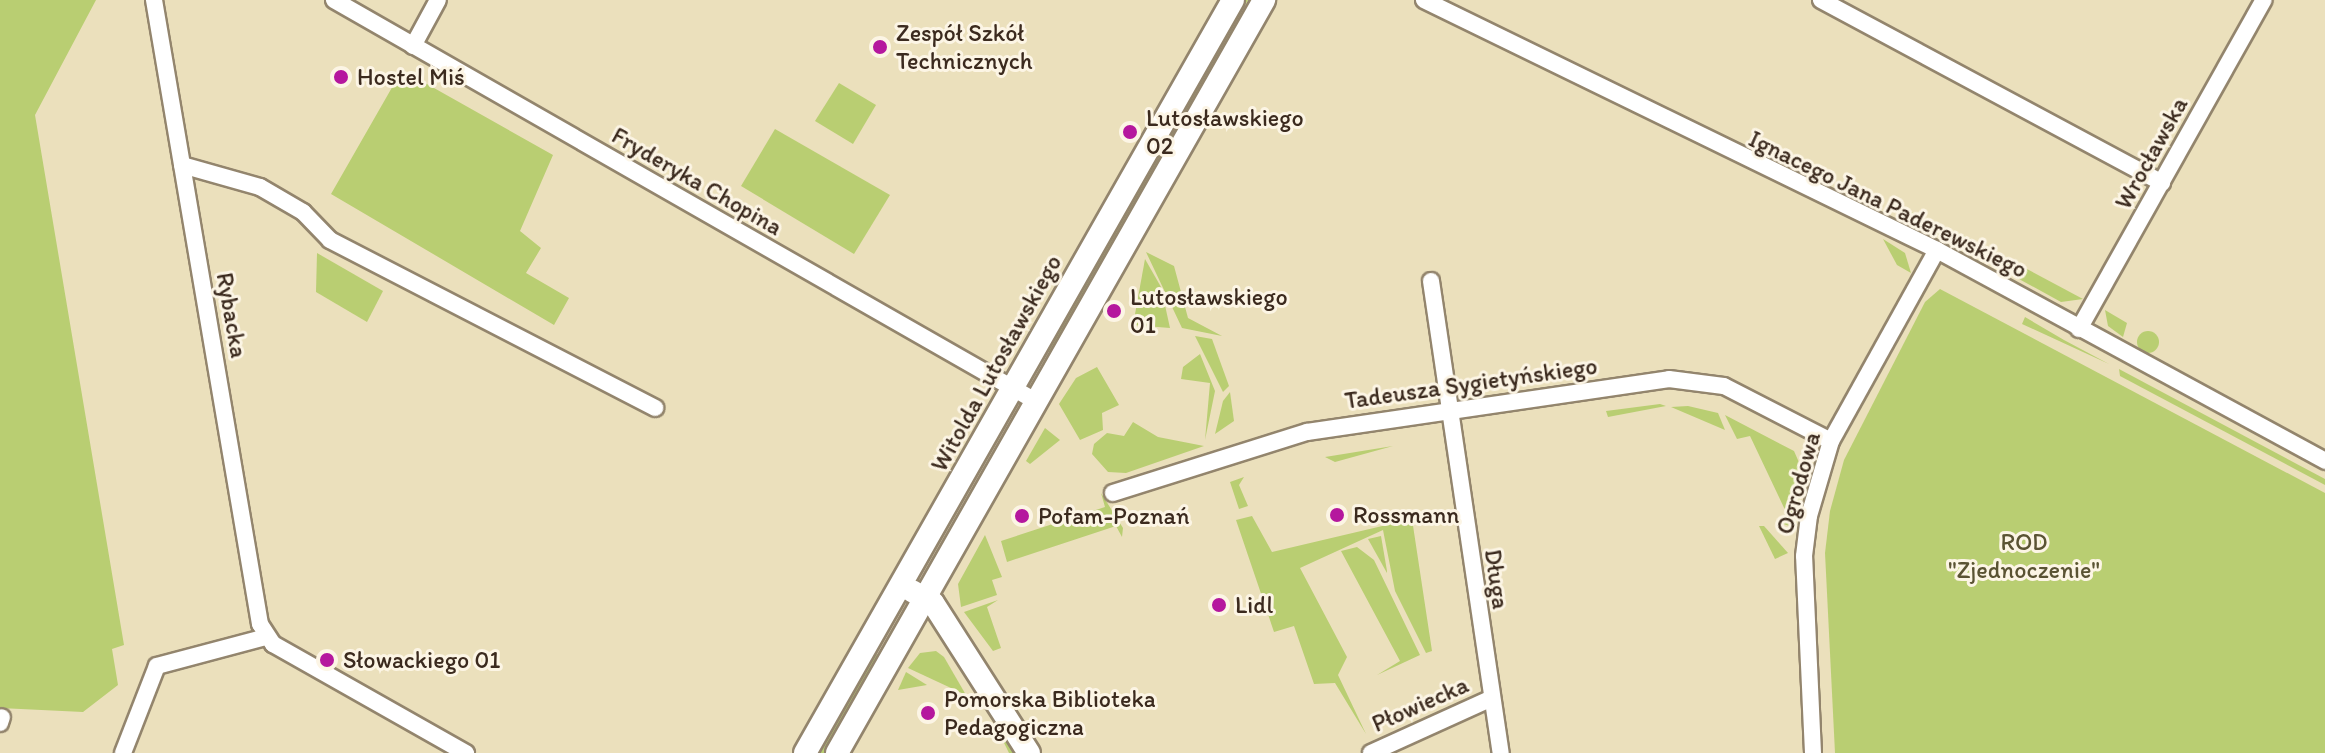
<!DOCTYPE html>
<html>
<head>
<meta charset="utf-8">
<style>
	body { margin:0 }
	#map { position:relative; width:2325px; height:753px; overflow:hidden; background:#ebe0bc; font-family:Itim,sans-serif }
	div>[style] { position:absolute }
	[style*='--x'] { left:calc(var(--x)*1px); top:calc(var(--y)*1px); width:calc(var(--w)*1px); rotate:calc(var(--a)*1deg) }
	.green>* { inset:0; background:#b9ce72 }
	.round { border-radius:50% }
	.roads { filter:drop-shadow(2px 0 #93856d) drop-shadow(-2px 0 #93856d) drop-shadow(0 2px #93856d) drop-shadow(0 -2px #93856d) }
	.minor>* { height:16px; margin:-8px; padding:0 8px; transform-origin:8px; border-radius:8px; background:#fff }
	.secondary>* { height:22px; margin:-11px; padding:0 11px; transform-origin:11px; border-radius:11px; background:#fff }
	.dots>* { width:22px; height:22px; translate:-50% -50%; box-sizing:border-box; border:4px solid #fcf5e5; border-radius:50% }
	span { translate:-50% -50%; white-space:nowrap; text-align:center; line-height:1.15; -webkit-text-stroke:6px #fcf5e5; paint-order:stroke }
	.poi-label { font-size:24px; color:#3b2a1e }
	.left { translate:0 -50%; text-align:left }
	.street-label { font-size:24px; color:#3b2a1e }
	.park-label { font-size:24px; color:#5a5333 }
</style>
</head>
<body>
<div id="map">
	<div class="green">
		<div style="clip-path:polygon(0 0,96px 0,35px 115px,124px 645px,112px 649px,118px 685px,83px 712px,0 708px)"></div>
		<div style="clip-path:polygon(1241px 0,1248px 0,1053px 354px,1045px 350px)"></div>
		<div style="clip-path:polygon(402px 70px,553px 155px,520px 231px,541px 248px,526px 273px,569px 298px,554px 325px,331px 194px)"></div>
		<div style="clip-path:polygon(839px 83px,876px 105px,853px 144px,815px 121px)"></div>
		<div style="clip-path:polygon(775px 129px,890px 195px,854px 254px,741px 186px)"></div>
		<div style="clip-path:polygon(1898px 206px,1971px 239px,2083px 299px,2061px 302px,1895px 211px)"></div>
		<div style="clip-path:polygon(1883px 239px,1905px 253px,1911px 273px,1897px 265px)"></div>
		<div style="clip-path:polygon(1146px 252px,1174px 266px,1188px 318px,1222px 336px,1182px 328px)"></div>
		<div style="clip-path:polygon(317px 253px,383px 291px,367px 322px,316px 292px)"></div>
		<div style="clip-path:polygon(1145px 259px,1161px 287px,1170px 328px,1133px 325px)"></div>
		<div style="clip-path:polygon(1940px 289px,2325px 493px,2325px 753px,1835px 753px,1825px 553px,1830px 511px,1844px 460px,1925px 302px)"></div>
		<div style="clip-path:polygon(2105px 310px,2127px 323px,2123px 337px,2108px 326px)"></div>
		<div style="clip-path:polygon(2025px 317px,2064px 340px,2109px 364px,2022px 324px)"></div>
		<div class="round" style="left:2137px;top:331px;width:22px;height:22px"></div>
		<div style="clip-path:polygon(1195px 336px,1212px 339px,1229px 386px,1223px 392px)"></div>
		<div style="clip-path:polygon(1200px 354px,1215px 391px,1205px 440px,1210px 383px,1181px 379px,1183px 367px)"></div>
		<div style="clip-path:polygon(1097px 367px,1119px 405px,1102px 413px,1103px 430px,1080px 440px,1059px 404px,1076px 378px)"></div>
		<div style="clip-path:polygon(2119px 369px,2325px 479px,2325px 485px,2120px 376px)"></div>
		<div style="clip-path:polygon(1230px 392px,1234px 421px,1215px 434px,1223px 401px)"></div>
		<div style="clip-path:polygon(1660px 404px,1666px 406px,1608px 417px,1606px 411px)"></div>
		<div style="clip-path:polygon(1688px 406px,1718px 413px,1725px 430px,1671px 407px)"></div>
		<div style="clip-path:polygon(1725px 415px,1794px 451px,1805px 476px,1793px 527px,1780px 523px,1786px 512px,1750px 436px,1737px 439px)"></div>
		<div style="clip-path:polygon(1133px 422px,1158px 437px,1204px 446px,1126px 473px,1108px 472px,1092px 454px,1094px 444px,1107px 433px,1124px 436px)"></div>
		<div style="clip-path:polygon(1045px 428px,1060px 440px,1030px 464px,1026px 461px)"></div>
		<div style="clip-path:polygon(1393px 446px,1335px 462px,1325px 457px)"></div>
		<div style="clip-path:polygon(1244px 477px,1239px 485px,1248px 506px,1239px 509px,1230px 482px)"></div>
		<div style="clip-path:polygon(1101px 493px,1123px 528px,1122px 537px,1116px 526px,1007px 562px,1001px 541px,1105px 507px)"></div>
		<div style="clip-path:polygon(1252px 516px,1272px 552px,1412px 519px,1432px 651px,1426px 653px,1395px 591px,1383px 530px,1300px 568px,1347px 657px,1338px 675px,1366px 734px,1335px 683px,1314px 684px,1294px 626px,1274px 632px,1236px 520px)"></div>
		<div style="clip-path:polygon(1759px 526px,1764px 526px,1788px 553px,1775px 559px)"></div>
		<div style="clip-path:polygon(985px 535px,1002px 577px,992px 580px,997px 595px,961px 607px,958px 584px)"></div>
		<div style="clip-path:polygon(1381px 536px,1387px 571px,1387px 573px,1368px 539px)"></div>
		<div style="clip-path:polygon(1357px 547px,1374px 560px,1420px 655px,1377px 675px,1400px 661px,1341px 551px)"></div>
		<div style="clip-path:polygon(998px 600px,987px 607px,1001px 648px,993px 651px,964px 612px)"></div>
		<div style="clip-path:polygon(936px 651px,944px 657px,966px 695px,908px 668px,920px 653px)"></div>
		<div style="clip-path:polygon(874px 653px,881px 657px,825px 753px,816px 753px)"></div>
		<div style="clip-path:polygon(906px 672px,927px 685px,898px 690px)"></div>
		<div style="clip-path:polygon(983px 700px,1017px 753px,1009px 753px)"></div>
	</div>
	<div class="roads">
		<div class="minor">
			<div style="--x:154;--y:0;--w:633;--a:80.36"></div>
			<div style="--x:260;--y:624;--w:24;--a:57"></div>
			<div style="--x:273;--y:644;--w:222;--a:29.5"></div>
			<div style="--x:334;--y:0;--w:810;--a:29.76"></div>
			<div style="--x:1424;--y:0;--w:571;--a:25.98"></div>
			<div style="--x:1937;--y:250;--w:442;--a:28.5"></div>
			<div style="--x:1821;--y:0;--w:387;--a:28.2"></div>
			<div style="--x:413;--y:46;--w:52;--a:-61.5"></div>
			<div style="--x:182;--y:165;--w:81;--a:15.8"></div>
			<div style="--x:260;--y:187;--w:50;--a:30.2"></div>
			<div style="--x:303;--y:212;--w:39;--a:46"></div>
			<div style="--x:330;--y:240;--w:366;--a:27.3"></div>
			<div style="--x:1431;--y:281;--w:477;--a:81.6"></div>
			<div style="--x:2079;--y:329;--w:377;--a:-60.7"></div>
			<div style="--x:1113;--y:493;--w:203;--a:-17.5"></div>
			<div style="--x:1307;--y:432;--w:366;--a:-8.3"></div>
			<div style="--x:1669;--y:379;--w:55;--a:7.3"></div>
			<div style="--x:1724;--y:386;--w:120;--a:27.2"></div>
			<div style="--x:0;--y:723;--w:6;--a:-72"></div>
			<div style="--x:123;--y:753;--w:93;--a:-68.7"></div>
			<div style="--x:157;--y:666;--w:113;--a:-14.9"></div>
			<div style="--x:1371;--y:753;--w:131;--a:-24.4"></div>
			<div style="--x:1813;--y:753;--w:197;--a:-92.6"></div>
			<div style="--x:1804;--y:556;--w:40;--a:-82.9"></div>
			<div style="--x:1809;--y:516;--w:78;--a:-73.7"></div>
			<div style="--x:1831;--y:441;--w:218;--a:-61"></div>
		</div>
		<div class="secondary">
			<div style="--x:912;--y:591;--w:24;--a:30"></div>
			<div style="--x:933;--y:603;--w:178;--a:57.4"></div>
			<div style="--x:805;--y:753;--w:866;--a:-60.39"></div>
			<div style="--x:837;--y:753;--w:866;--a:-60.44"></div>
		</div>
	</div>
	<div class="dots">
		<div style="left:880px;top:47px;background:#b5179e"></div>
		<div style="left:341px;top:77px;background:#b5179e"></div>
		<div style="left:1130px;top:132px;background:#b5179e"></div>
		<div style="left:1114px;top:311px;background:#b5179e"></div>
		<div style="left:1337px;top:515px;background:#b5179e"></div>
		<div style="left:1022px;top:516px;background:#b5179e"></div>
		<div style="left:1219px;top:605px;background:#b5179e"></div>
		<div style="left:327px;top:660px;background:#b5179e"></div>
		<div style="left:928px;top:713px;background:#b5179e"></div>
	</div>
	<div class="poi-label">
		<span class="left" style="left:896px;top:47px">Zespół Szkół<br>Technicznych</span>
		<span class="left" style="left:357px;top:77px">Hostel Miś</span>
		<span class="left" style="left:1146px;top:132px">Lutosławskiego<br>02</span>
		<span class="left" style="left:1130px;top:311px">Lutosławskiego<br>01</span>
		<span class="left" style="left:1353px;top:515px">Rossmann</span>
		<span class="left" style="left:1038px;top:516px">Pofam-Poznań</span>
		<span class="left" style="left:1235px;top:605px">Lidl</span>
		<span class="left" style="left:343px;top:660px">Słowackiego 01</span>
		<span class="left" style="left:944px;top:713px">Pomorska Biblioteka<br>Pedagogiczna</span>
	</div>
	<div class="street-label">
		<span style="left:2151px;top:153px;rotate:-61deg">Wrocławska</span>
		<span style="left:697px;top:181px;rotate:30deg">Fryderyka Chopina</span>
		<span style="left:1888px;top:204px;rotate:26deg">Ignacego Jana Paderewskiego</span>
		<span style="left:232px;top:315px;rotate:80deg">Rybacka</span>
		<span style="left:996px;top:363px;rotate:-61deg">Witolda Lutosławskiego</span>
		<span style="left:1471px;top:383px;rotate:-8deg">Tadeusza Sygietyńskiego</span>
		<span style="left:1798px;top:483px;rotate:-74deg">Ogrodowa</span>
		<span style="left:1497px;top:579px;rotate:82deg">Długa</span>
		<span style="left:1420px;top:704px;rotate:-24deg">Płowiecka</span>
	</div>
	<div class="park-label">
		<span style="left:2024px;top:556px">ROD<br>"Zjednoczenie"</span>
	</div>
</div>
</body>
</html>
